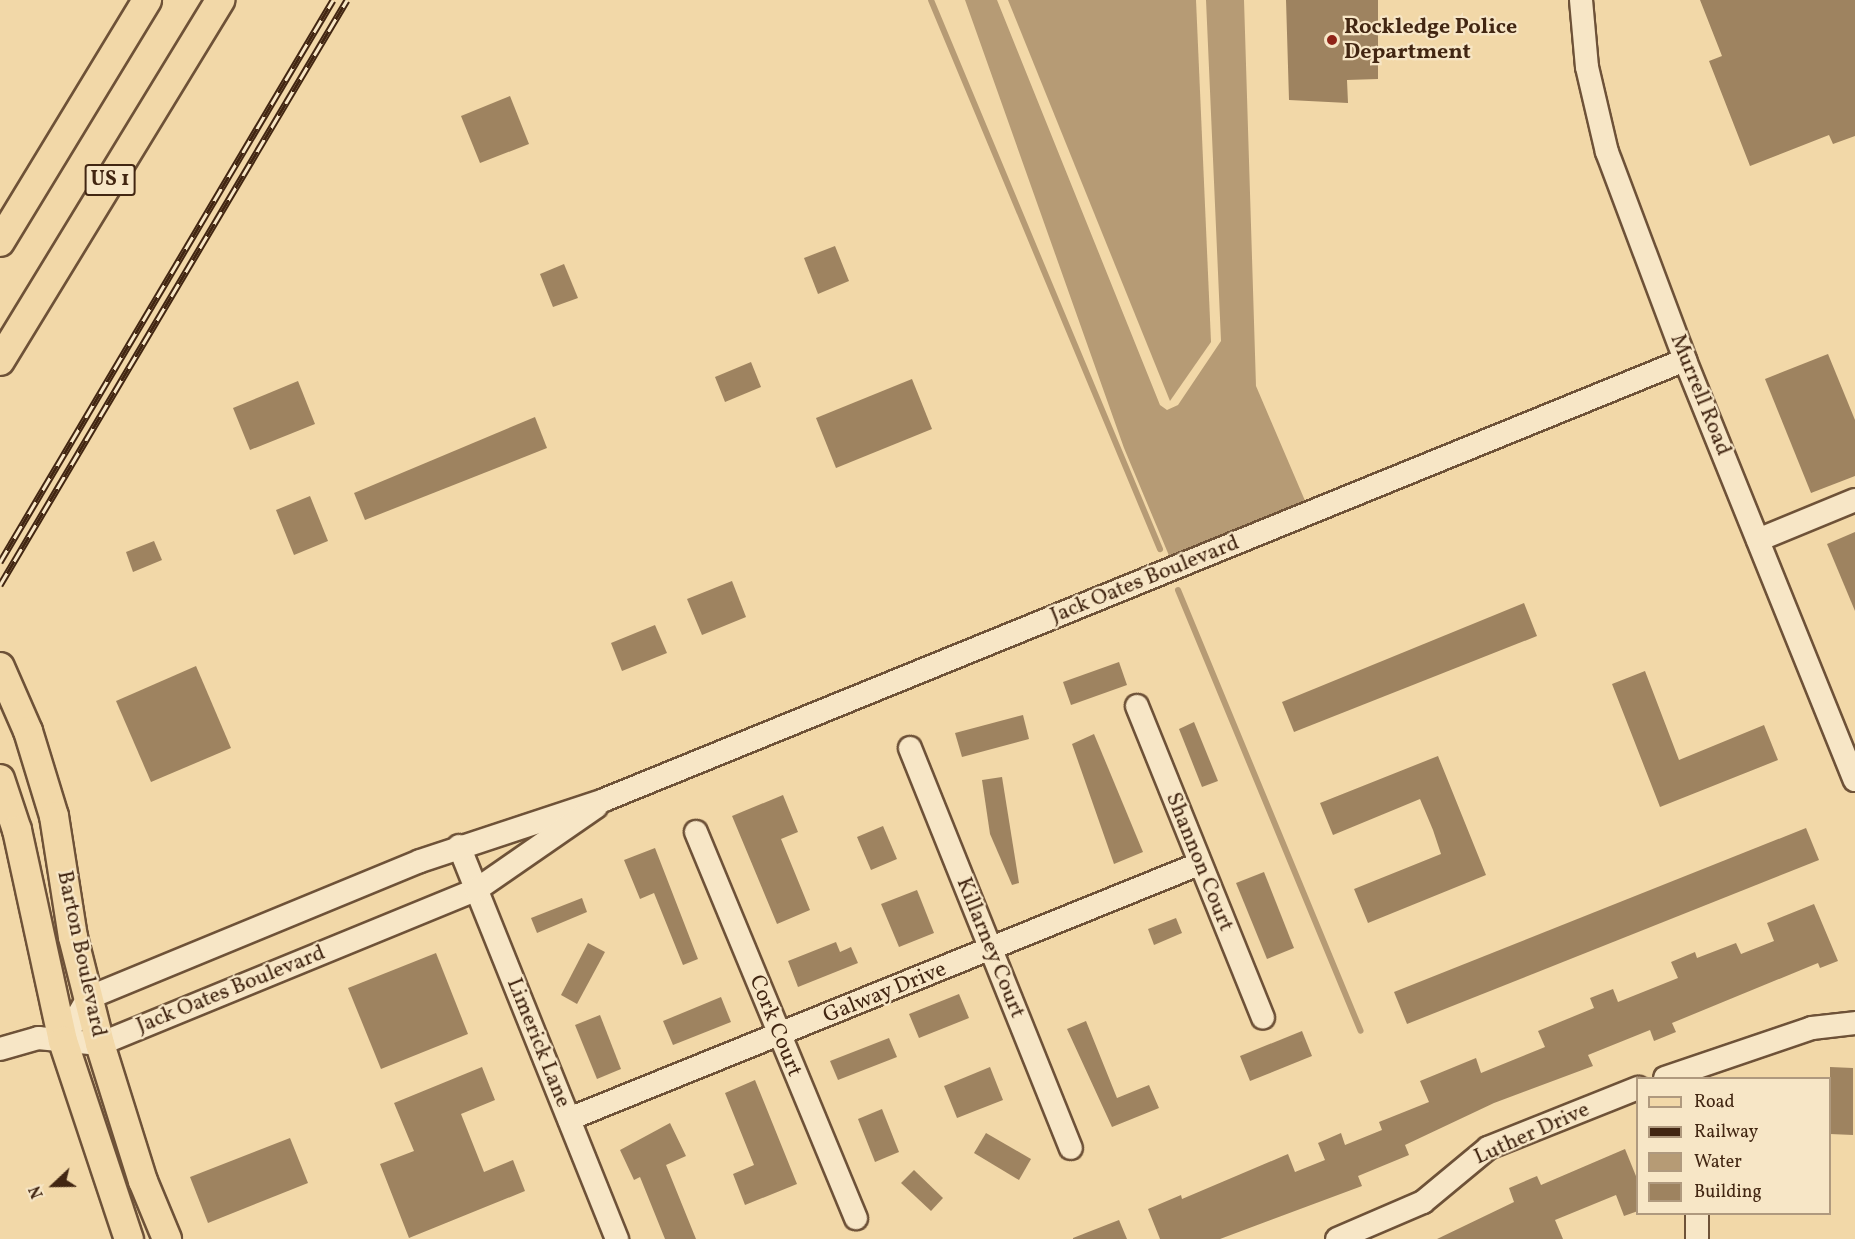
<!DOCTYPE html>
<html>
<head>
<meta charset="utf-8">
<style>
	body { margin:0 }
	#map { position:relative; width:1855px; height:1239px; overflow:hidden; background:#f2d8a8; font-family:Vollkorn,serif }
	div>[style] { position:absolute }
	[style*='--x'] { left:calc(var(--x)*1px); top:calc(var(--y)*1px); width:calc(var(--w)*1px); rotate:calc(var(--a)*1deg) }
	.water>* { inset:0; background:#b69b75 }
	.stream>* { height:6px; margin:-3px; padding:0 3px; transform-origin:3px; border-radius:3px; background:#b69b75 }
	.building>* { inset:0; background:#9e8360 }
	.roads { filter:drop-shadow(2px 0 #6e5238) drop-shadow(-2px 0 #6e5238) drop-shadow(0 2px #6e5238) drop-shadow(0 -2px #6e5238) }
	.minor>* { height:22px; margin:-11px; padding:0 11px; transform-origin:11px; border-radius:11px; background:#f7e6c6 }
	.major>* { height:28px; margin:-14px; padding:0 14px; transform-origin:14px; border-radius:14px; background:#f2d8a8 }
	.rail>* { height:7px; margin-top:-3.5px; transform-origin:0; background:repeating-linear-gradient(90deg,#f7e6c6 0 14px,#422612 0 28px); box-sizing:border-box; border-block:2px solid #422612 }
	.dots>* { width:16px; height:16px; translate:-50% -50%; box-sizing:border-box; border:3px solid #f7e6c6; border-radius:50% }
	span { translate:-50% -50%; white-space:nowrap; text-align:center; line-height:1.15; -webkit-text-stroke:4.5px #f7e6c6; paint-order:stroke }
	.shield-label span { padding:2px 4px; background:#f7e6c6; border:2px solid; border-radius:4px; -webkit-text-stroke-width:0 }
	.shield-label { font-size:21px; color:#422612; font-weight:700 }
	.poi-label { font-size:22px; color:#422612; font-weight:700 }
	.left { translate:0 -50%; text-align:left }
	.street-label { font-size:22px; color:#422612 }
	.legend { position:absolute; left:1636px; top:1077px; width:195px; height:138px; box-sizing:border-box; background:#f7e6c6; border:2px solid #af997e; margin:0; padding:8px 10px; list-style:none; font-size:18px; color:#422612 }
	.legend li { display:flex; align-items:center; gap:12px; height:30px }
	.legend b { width:30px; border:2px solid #af997e }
	.north { position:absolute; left:24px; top:1155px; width:60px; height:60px; -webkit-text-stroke:4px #f7e6c6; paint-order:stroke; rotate:248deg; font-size:16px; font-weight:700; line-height:24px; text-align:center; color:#422612 }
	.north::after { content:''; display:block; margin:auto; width:21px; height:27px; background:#422612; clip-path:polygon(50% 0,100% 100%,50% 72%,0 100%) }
</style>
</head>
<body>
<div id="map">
	<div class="water">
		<div style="clip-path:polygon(965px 0,997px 0,1160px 405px,1167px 410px,1178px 405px,1221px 341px,1206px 0,1244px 0,1256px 386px,1306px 503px,1170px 558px,1124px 448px)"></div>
		<div style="clip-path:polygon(1008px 0,1196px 0,1211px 342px,1170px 401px)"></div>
	</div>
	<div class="stream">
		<div style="--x:931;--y:0;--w:595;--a:67.36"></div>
		<div style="--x:1178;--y:590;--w:477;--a:67.5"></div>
	</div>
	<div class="building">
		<div style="clip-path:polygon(1286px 0,1378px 0,1378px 79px,1347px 80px,1348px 103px,1289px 100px)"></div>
		<div style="clip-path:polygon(1700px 0,1855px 0,1855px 136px,1833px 144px,1829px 135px,1750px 166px,1709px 61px,1722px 56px)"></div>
		<div style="clip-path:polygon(510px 96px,529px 144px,480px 163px,461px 116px)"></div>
		<div style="clip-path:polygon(835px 246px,849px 281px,818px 294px,804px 258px)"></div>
		<div style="clip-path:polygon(564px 264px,578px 298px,553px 307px,540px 274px)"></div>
		<div style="clip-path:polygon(1828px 354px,1855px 420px,1855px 476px,1811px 493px,1765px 379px)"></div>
		<div style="clip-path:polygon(751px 362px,761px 387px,725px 402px,715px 377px)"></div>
		<div style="clip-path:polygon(912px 379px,932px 429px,836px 468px,816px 418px)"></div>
		<div style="clip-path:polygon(298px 381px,315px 424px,250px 450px,233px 408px)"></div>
		<div style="clip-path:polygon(535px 417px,547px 448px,365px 520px,354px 493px)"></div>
		<div style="clip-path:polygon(310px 496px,328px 541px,294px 555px,276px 510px)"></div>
		<div style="clip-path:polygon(1855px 532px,1855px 611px,1827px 544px)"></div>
		<div style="clip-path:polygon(154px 541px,162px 560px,133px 572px,126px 552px)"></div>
		<div style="clip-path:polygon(732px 581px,746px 617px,702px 635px,687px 599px)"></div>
		<div style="clip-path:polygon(1524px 603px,1537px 636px,1294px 732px,1282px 702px)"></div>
		<div style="clip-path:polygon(655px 625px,667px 653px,622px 671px,611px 643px)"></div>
		<div style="clip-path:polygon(1119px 662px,1127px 685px,1071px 705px,1063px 682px)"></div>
		<div style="clip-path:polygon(196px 666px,231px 748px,151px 782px,116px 701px)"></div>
		<div style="clip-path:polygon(1645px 671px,1679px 760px,1764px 725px,1778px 760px,1660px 807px,1612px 684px)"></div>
		<div style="clip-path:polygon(1023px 715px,1029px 739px,962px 757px,955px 733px)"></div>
		<div style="clip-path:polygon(1194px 722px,1218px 781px,1202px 787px,1179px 729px)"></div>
		<div style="clip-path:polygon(1094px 734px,1143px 852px,1114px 864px,1072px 744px)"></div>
		<div style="clip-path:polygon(1438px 756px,1486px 875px,1368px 923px,1354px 889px,1441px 854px,1433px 830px,1420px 799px,1333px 835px,1320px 803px)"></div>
		<div style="clip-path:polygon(1002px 777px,1019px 883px,1012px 885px,990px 834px,982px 780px)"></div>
		<div style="clip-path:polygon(783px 795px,798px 832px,781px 839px,810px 910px,777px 924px,732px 816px)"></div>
		<div style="clip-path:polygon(883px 826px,897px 859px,871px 870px,857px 837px)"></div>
		<div style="clip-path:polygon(1806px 828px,1819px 860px,1407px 1024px,1394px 992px)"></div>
		<div style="clip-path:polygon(655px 848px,698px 959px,683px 965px,654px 893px,640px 899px,624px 860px)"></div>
		<div style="clip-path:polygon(1264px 872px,1294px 948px,1267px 959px,1236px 883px)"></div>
		<div style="clip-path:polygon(917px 890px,934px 933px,899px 947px,881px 904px)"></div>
		<div style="clip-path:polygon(582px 898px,587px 912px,537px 933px,531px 918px)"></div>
		<div style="clip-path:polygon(1814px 904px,1838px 961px,1820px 968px,1818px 963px,1672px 1023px,1676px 1032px,1654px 1041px,1650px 1030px,1588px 1055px,1593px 1066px,1494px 1103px,1405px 1145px,1409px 1155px,1358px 1176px,1362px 1186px,1220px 1239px,1160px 1239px,1148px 1209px,1181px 1195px,1182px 1199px,1288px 1154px,1295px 1172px,1325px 1160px,1318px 1143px,1341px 1133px,1345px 1145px,1382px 1130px,1379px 1122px,1429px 1102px,1420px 1081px,1476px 1058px,1481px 1073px,1545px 1047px,1538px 1031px,1594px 1008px,1590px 998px,1613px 989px,1618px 1002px,1678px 978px,1671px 962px,1695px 952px,1697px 958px,1736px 943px,1741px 954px,1774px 941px,1767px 923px)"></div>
		<div style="clip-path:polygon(1176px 918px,1182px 933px,1154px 945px,1148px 929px)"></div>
		<div style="clip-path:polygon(836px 942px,840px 952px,851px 947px,858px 963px,798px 987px,788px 961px)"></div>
		<div style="clip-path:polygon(588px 943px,605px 952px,577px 1004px,561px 995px)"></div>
		<div style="clip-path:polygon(436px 953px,468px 1034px,381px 1069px,348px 988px)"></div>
		<div style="clip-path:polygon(959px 994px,969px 1018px,919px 1038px,909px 1014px)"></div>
		<div style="clip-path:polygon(721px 997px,731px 1022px,673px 1045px,663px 1021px)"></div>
		<div style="clip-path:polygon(600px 1015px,621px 1069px,597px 1079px,575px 1025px)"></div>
		<div style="clip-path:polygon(1086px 1021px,1117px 1098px,1149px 1085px,1159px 1108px,1112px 1127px,1067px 1029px)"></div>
		<div style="clip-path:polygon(1302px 1031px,1312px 1056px,1250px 1081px,1240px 1056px)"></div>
		<div style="clip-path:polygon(889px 1038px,897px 1057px,838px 1080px,830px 1061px)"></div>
		<div style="clip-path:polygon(482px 1067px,495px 1100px,461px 1114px,484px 1172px,513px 1160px,525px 1191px,409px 1238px,380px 1164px,414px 1151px,394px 1103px)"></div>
		<div style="clip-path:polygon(990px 1067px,1003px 1100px,957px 1118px,944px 1086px)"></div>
		<div style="clip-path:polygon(1830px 1067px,1853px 1068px,1853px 1135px,1830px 1134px)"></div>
		<div style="clip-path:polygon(755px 1080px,797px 1184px,745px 1205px,733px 1174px,754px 1165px,725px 1093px)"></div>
		<div style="clip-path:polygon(882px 1109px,899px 1152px,875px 1162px,858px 1119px)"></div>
		<div style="clip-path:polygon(670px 1123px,686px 1156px,666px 1165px,696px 1239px,665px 1239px,640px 1177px,634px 1180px,620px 1150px)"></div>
		<div style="clip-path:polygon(986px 1133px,1031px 1159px,1019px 1180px,974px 1153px)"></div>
		<div style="clip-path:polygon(290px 1138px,308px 1183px,208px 1223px,190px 1177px)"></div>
		<div style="clip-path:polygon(1625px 1149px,1638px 1181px,1638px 1211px,1624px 1216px,1616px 1195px,1555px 1220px,1563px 1239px,1437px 1239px,1514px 1202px,1509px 1188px,1537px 1176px,1541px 1185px)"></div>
		<div style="clip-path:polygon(914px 1170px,943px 1198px,931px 1211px,901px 1183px)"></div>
		<div style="clip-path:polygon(1119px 1220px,1127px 1239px,1073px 1239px,1073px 1238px)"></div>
	</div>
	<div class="roads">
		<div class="minor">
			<div style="--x:1581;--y:0;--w:67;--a:84.9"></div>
			<div style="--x:1587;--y:67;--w:87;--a:76.8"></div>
			<div style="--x:1607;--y:152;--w:222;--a:69.4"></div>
			<div style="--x:1685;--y:360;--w:453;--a:68"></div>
			<div style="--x:1758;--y:540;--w:105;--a:-22.4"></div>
			<div style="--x:1137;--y:706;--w:336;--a:68"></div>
			<div style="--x:910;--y:748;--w:431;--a:68.1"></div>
			<div style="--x:696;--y:832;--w:418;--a:67.5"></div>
			<div style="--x:459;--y:846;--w:424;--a:68.1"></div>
			<div style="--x:63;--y:1041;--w:50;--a:-59.8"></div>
			<div style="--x:88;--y:998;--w:359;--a:-22.4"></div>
			<div style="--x:420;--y:861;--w:194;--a:-18.3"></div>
			<div style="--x:604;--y:800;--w:1167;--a:-22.15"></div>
			<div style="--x:0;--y:1049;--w:40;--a:-16"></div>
			<div style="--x:38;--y:1038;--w:62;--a:5.5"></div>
			<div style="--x:100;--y:1044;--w:406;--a:-22.3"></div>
			<div style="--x:476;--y:890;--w:146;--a:-34.7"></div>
			<div style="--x:1665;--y:1078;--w:155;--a:-18.8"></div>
			<div style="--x:1812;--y:1028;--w:43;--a:-6.6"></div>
			<div style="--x:569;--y:1119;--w:680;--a:-22.04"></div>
			<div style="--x:1697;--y:1214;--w:25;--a:90"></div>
			<div style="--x:1337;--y:1239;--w:94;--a:-23.3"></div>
			<div style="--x:1423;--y:1202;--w:85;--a:-39.7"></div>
			<div style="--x:1488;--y:1148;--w:162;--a:-21.8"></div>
		</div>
		<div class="major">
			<div style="--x:0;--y:242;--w:283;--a:-58.7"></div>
			<div style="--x:0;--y:361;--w:423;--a:-58.6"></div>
			<div style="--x:0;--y:667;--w:70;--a:66.4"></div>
			<div style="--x:28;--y:731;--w:89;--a:73"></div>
			<div style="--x:54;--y:816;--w:122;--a:81.1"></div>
			<div style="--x:73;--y:937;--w:110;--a:75.8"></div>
			<div style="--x:100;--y:1044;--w:144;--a:72.6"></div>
			<div style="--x:143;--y:1181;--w:63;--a:67.5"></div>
			<div style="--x:0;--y:779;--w:54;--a:71.6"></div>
			<div style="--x:17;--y:830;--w:216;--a:77.7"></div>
			<div style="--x:63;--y:1041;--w:209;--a:71.6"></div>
		</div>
	</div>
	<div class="rail">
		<div style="--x:0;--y:562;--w:653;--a:-59.35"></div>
		<div style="--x:0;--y:585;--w:680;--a:-59.33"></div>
	</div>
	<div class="dots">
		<div style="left:1332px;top:40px;background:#8f2418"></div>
	</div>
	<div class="shield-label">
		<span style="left:110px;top:180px">US 1</span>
	</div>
	<div class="poi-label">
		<span class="left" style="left:1344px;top:40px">Rockledge Police<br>Department</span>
	</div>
	<div class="street-label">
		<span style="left:1700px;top:395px;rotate:68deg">Murrell Road</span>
		<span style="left:1145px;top:580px;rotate:-22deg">Jack Oates Boulevard</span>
		<span style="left:1199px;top:862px;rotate:68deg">Shannon Court</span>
		<span style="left:990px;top:948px;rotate:68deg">Killarney Court</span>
		<span style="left:81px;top:954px;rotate:78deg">Barton Boulevard</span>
		<span style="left:231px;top:990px;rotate:-22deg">Jack Oates Boulevard</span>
		<span style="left:885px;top:993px;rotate:-22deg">Galway Drive</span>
		<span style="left:775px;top:1026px;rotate:68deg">Cork Court</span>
		<span style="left:538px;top:1043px;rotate:68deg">Limerick Lane</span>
		<span style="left:1532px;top:1134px;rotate:-24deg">Luther Drive</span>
	</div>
	<ul class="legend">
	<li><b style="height:8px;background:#f2d8a8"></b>Road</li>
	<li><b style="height:8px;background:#422612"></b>Railway</li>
	<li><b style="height:16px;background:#b69b75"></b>Water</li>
	<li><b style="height:16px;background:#9e8360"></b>Building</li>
	</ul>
	<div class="north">N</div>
</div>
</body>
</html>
